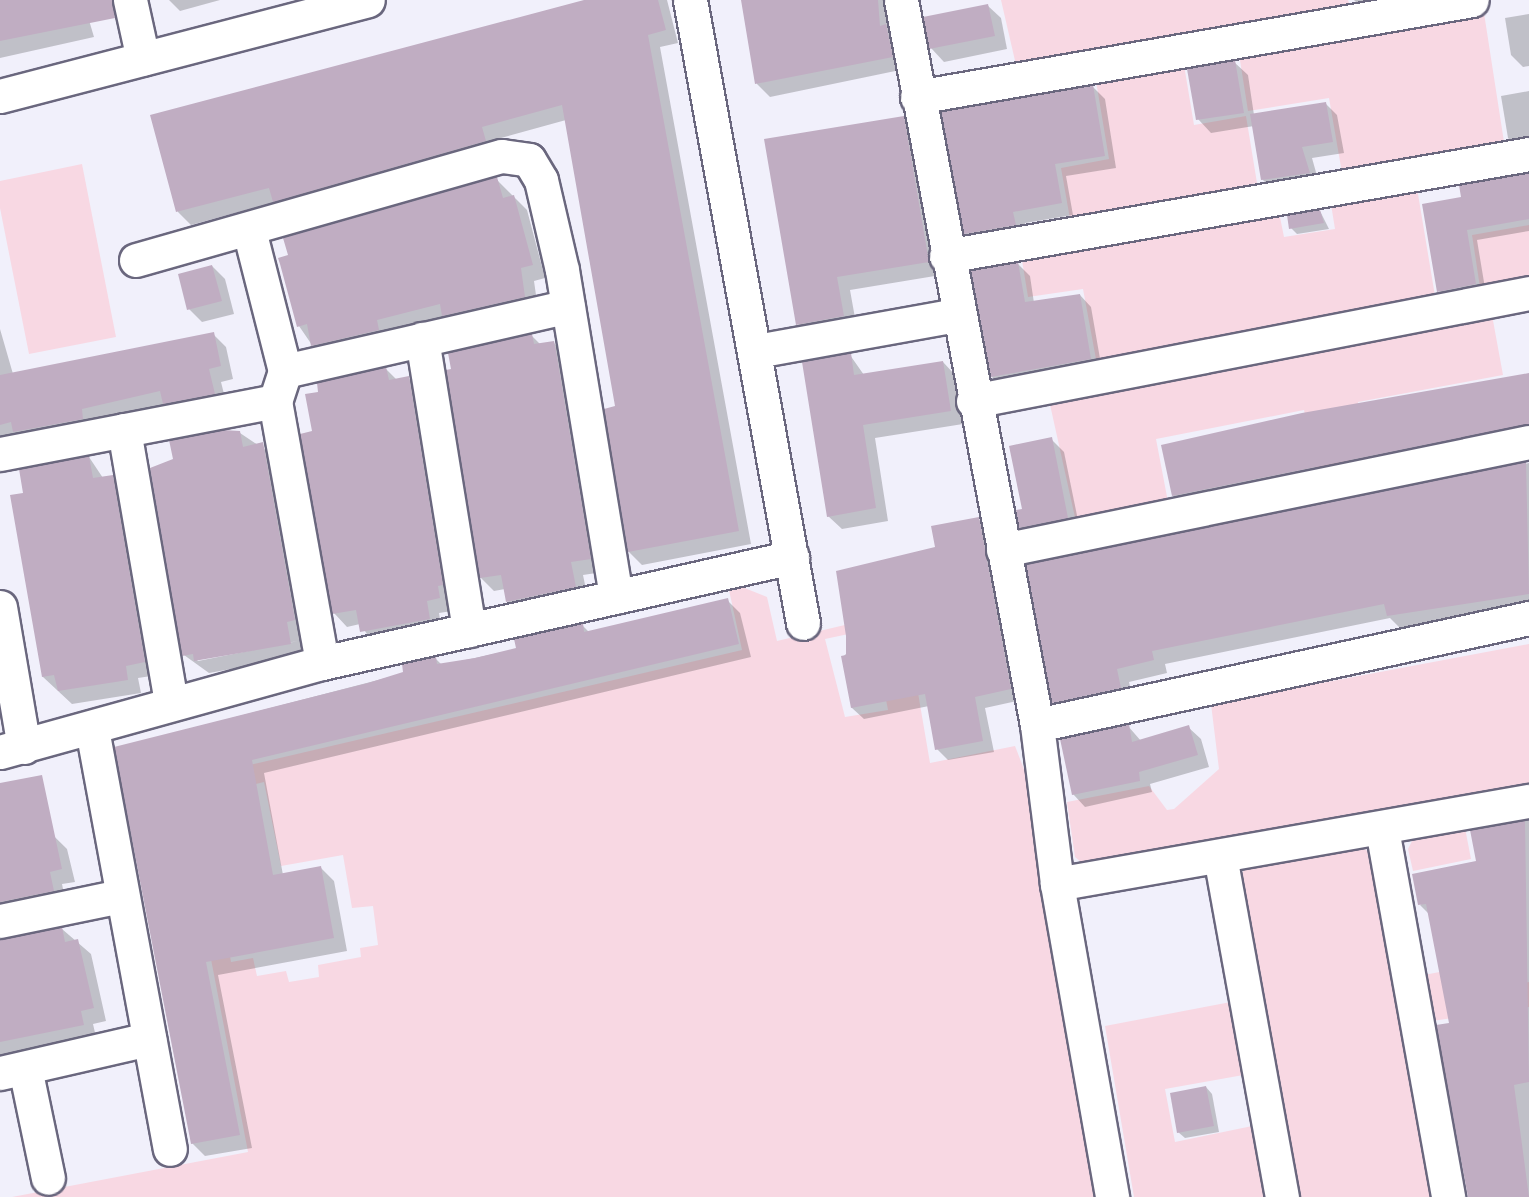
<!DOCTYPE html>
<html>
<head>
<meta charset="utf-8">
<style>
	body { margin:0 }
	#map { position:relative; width:1529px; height:1197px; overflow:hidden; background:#f1f0fb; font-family:"IBM Plex Serif",serif }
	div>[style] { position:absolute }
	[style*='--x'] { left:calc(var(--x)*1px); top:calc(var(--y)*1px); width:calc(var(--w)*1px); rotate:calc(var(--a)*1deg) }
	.green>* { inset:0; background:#f8d8e3 }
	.shadow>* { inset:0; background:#0003 }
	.building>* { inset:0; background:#c0adc2 }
	.roads { filter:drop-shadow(2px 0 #6a677e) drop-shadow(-2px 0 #6a677e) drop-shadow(0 2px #6a677e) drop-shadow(0 -2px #6a677e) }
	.minor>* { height:33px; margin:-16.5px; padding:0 16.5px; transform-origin:16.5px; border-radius:16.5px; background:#fff }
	span { translate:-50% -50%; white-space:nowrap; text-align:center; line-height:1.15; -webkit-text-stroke:4.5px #fff; paint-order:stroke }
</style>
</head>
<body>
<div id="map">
	<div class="green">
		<div style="clip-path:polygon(1001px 0,1348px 0,1349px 3px,1315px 14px,1016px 65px)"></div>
		<div style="clip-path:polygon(1484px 13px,1504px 142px,1342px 173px,1329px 98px,1248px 111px,1239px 54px)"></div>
		<div style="clip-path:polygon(1184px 65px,1194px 125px,1246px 116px,1257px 183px,1070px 219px,1061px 168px,1109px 159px,1096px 81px)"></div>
		<div style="clip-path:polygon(82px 164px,116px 337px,29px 354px,0 208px,0 181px)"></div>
		<div style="clip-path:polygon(1416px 182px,1436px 302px,1098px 370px,1083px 289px,1028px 297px,1021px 254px,1278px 207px,1284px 237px,1335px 229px,1330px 198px)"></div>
		<div style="clip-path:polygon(1529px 225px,1529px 284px,1481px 294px,1472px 235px)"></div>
		<div style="clip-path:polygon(1492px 315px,1503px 375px,1358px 402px,1361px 419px,1345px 435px,1354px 471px,1318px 478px,1304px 410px,1156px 439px,1168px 502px,1076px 522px,1049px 400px)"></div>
		<div style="clip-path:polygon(evenodd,742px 587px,767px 597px,777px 641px,904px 611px,930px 763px,1015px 746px,1030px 785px,1098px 1197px,12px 1197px,248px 1152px,177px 782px,742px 650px,729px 590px,742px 587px,872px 629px,888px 710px,845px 717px,825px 639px,872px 629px,742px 587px,264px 782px,281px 866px,343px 855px,352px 908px,373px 906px,378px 945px,360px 948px,361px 957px,318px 965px,319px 977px,289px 982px,286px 971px,257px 976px,253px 958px,231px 962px,202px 797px,264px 782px)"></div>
		<div style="clip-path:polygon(1529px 644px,1529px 786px,1086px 866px,1075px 857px,1067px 802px,1149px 786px,1167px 810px,1174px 809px,1219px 769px,1211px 704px)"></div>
		<div style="clip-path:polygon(1465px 828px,1471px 859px,1413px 871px,1408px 849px,1414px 837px)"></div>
		<div style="clip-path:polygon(1359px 844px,1372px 855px,1435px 1197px,1295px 1197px,1239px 877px,1247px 866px)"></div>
		<div style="clip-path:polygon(1496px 961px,1501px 987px,1529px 982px,1529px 1007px,1432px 1021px,1424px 975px)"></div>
		<div style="clip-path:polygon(1236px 1001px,1249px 1074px,1165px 1089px,1175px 1142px,1257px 1125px,1270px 1197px,1134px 1197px,1105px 1026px)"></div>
	</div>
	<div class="shadow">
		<div style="clip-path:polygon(0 0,83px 0,94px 37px,0 58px)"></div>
		<div style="clip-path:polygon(169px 0,220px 0,180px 11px)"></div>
		<div style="clip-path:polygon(593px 0,667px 0,678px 43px,660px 47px,751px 544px,642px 565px,629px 552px,617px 407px,566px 120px,494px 140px,498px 154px,287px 214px,275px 202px,191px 225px,178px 212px,152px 116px)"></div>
		<div style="clip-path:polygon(743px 0,887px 0,905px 69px,770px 97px,757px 84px)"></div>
		<div style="clip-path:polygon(1354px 0,1418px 0,1364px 10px)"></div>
		<div style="clip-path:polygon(987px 5px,1001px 18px,1007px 49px,944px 62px,931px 48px)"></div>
		<div style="clip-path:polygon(1529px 14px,1529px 66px,1523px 67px,1511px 55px,1505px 18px)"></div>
		<div style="clip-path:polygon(1234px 62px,1248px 75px,1254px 115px,1326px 104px,1337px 115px,1344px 153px,1312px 158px,1319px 183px,1273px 190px,1262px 179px,1254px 126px,1211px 133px,1198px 119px)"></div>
		<div style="clip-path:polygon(1093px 87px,1105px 99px,1116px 168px,1066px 176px,1073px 215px,1025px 223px,1027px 236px,977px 245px,965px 233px)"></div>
		<div style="clip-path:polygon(1529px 91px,1529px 148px,1519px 149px,1508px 138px,1501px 96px)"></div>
		<div style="clip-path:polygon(903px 118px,916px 131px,941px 275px,850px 290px,857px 329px,811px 337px,798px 324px)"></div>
		<div style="clip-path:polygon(1529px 174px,1529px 231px,1477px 240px,1486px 294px,1449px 302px,1439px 291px,1463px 198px)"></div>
		<div style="clip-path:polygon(496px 179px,527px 210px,545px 278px,534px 281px,538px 309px,325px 358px,312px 345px,299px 326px)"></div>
		<div style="clip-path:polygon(1320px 211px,1329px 229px,1297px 234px,1291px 228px)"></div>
		<div style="clip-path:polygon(1018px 264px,1030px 276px,1034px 303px,1080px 295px,1091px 307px,1102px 370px,1004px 388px,992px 377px)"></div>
		<div style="clip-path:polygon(212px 266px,225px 279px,234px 314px,202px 322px,189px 309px)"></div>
		<div style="clip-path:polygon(0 329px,13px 374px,213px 334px,226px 347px,233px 379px,221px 382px,227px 406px,0 441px)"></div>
		<div style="clip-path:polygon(531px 335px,541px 345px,553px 342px,566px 355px,603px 572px,583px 575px,588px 599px,521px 615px,508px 601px,505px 589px,494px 591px,481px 578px,453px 370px)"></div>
		<div style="clip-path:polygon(850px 355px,864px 375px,943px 362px,956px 376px,963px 424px,875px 438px,888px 521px,842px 529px,828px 516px)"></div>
		<div style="clip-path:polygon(386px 369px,397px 380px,408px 378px,422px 391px,452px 611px,439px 613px,442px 632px,374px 644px,360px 624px,347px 627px,334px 613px,314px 432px,320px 393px)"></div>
		<div style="clip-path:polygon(1529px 374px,1529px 438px,1186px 509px,1173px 495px)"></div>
		<div style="clip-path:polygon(evenodd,240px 433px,276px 457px,308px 633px,299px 634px,303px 656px,209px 673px,184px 655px,240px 433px,298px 641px,198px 661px,196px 659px,298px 641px)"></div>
		<div style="clip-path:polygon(1051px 439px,1064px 452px,1080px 530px,1034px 540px,1020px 527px)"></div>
		<div style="clip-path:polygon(89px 457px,103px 478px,112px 477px,125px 490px,158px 675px,138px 678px,141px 693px,72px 704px,43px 677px,25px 494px)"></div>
		<div style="clip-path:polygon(1529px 463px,1529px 612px,1401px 629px,1390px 618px,1165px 664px,1167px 673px,1129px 682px,1133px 700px,1066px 715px,1053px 702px,1028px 566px)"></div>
		<div style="clip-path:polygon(978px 519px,990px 530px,1022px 700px,985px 708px,994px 752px,948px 760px,937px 749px,929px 706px,864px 719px,852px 708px,843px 657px)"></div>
		<div style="clip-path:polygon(727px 600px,740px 613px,751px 657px,264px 773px,283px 875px,321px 868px,334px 881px,347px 951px,218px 975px,252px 1148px,205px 1156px,192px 1143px,116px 748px,405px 673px,435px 658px,442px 665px,517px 649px,582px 625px,589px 632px)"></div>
		<div style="clip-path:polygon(1128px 726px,1141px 741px,1188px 727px,1201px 739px,1209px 767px,1150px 784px,1152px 792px,1085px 807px,1073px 794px)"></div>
		<div style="clip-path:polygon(0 783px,67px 849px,75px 882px,62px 884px,66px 904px,0 923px)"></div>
		<div style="clip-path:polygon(1529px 818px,1529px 1197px,1470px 1197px,1451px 1024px,1429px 914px,1420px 905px,1478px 863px,1471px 832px)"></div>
		<div style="clip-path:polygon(62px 929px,91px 954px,106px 1021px,93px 1024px,96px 1037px,0 1058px,0 940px)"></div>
		<div style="clip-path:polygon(1206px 1087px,1212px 1094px,1219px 1132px,1185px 1138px,1178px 1132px)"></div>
	</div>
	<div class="building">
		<div style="clip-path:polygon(0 0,112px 0,115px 18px,0 41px)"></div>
		<div style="clip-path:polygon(584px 0,658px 0,666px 30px,648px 35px,739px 531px,628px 552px,604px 409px,615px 406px,562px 105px,482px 127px,486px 141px,273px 202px,269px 188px,176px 212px,150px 115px)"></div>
		<div style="clip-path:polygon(741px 0,878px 0,880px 26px,886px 24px,893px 57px,755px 84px)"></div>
		<div style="clip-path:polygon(988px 4px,995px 36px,929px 49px,923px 17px)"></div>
		<div style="clip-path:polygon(1235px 60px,1244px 113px,1196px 120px,1187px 69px)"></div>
		<div style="clip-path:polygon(1093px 85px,1105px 156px,1055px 164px,1062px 203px,1013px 212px,1016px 225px,964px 234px,941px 112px)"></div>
		<div style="clip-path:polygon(1326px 102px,1333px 142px,1302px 147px,1310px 173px,1261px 180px,1250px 114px)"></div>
		<div style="clip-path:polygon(904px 116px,929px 262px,837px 277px,844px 316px,796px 325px,764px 139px)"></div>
		<div style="clip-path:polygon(1529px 173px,1529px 219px,1467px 230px,1476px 284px,1437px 292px,1422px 204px,1461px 197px,1459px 185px)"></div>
		<div style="clip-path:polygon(497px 177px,503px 198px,514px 195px,533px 265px,521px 268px,525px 297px,442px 316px,440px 304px,377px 320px,379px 330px,311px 346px,307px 324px,297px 327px,280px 264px,278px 258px,288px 255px,283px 238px)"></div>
		<div style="clip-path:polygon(1320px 210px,1324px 223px,1289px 229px,1287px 215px)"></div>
		<div style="clip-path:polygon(1018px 262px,1025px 302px,1080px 294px,1091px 359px,991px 377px,971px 271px)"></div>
		<div style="clip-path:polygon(212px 265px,222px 301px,187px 310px,178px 274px)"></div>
		<div style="clip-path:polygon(214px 332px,221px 366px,209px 369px,215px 394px,163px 404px,160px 391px,82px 409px,83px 419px,13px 432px,11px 422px,0 425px,0 375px)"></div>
		<div style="clip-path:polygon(532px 334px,534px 344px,554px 341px,556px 351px,591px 559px,571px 562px,576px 587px,506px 602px,501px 575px,480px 578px,446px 370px,451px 369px,448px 353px)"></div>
		<div style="clip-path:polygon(851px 353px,854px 375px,943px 361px,951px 411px,863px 425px,876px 508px,827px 517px,802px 362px)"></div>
		<div style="clip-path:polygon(386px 367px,389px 380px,409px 376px,443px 585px,438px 586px,440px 598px,427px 601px,430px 619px,360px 632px,356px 610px,332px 614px,300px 434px,312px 431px,305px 394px,318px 392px,317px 383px)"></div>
		<div style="clip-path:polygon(1529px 373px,1529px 424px,1172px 496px,1161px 445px,1302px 413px)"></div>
		<div style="clip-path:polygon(223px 430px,240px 431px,243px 447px,263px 442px,295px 620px,287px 622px,291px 644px,194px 661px,193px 654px,182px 656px,150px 468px,173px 459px,169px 440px)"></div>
		<div style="clip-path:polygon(1052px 437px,1068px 518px,1019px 528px,1016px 510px,1022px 509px,1009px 446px)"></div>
		<div style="clip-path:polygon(89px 456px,93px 478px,113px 475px,145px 662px,126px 666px,128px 680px,58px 691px,54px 675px,42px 677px,10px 495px,23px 493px,19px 469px)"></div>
		<div style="clip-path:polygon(1526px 462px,1529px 594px,1387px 616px,1384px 604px,1152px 651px,1154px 660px,1117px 669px,1121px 688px,1052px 703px,1026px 564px)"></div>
		<div style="clip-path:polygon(979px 517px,1011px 689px,975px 697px,983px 741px,935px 750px,925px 694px,851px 708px,841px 656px,846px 655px,846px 636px,836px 571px,935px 547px,931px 526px)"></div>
		<div style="clip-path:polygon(728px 598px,739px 644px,252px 760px,273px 875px,321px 866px,334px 938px,206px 962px,240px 1135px,191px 1144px,114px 747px,368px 683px,403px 672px,402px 664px,436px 657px,437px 664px,475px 658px,516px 648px,514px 639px,583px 623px,584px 632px)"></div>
		<div style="clip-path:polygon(1129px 724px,1132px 742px,1189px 725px,1198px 755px,1139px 772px,1140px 781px,1072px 795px,1060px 739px)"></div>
		<div style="clip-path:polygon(42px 775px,62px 869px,50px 872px,54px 891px,0 902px,0 783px)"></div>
		<div style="clip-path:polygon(1525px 821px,1529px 1082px,1514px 1085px,1529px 1197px,1468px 1197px,1436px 1025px,1449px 1023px,1426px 904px,1418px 905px,1412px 874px,1476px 861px,1470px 830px)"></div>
		<div style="clip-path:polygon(62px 927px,65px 942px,78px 939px,94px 1008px,81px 1011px,84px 1025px,0 1042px,0 939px)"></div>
		<div style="clip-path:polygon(1206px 1086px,1214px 1126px,1177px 1133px,1170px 1093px)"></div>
	</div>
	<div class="roads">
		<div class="minor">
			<div style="--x:130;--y:0;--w:60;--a:77.6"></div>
			<div style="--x:690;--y:0;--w:633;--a:79.72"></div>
			<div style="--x:901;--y:0;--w:738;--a:79.38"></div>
			<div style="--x:1037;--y:725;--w:160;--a:82.8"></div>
			<div style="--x:1057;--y:884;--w:318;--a:80"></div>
			<div style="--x:0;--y:96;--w:380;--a:-14.6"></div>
			<div style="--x:917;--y:97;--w:563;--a:-9.91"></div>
			<div style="--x:249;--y:230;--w:146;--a:75.7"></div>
			<div style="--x:285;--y:371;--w:32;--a:108"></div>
			<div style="--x:275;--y:401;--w:266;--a:79.8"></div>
			<div style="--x:946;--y:256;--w:592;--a:-9.92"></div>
			<div style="--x:136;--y:260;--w:380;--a:-15.9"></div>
			<div style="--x:502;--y:156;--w:27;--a:8"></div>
			<div style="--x:529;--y:160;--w:23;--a:59"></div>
			<div style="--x:541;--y:180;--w:92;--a:76.9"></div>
			<div style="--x:562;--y:270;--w:331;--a:80.6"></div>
			<div style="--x:422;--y:339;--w:295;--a:80.8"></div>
			<div style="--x:756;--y:351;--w:204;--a:-10.2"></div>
			<div style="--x:285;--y:371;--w:290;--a:-12.9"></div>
			<div style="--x:973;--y:401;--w:566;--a:-10.99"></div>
			<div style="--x:124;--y:430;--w:275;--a:80.2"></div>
			<div style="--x:0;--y:454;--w:280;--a:-10.9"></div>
			<div style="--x:1003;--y:550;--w:537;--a:-11.6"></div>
			<div style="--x:0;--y:607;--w:142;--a:80.3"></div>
			<div style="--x:1037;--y:725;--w:504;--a:-12.27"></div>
			<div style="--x:92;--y:729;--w:427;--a:79.5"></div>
			<div style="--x:0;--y:752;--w:334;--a:-15.5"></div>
			<div style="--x:322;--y:663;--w:482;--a:-12.7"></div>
			<div style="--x:1382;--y:829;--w:374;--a:79.8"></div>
			<div style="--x:1220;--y:856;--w:347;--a:79.7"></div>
			<div style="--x:1057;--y:884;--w:479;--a:-10"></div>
			<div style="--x:0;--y:921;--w:124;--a:-11.7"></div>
			<div style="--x:25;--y:1068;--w:112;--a:78.2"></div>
			<div style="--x:0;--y:1073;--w:153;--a:-12.9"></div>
		</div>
	</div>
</div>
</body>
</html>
